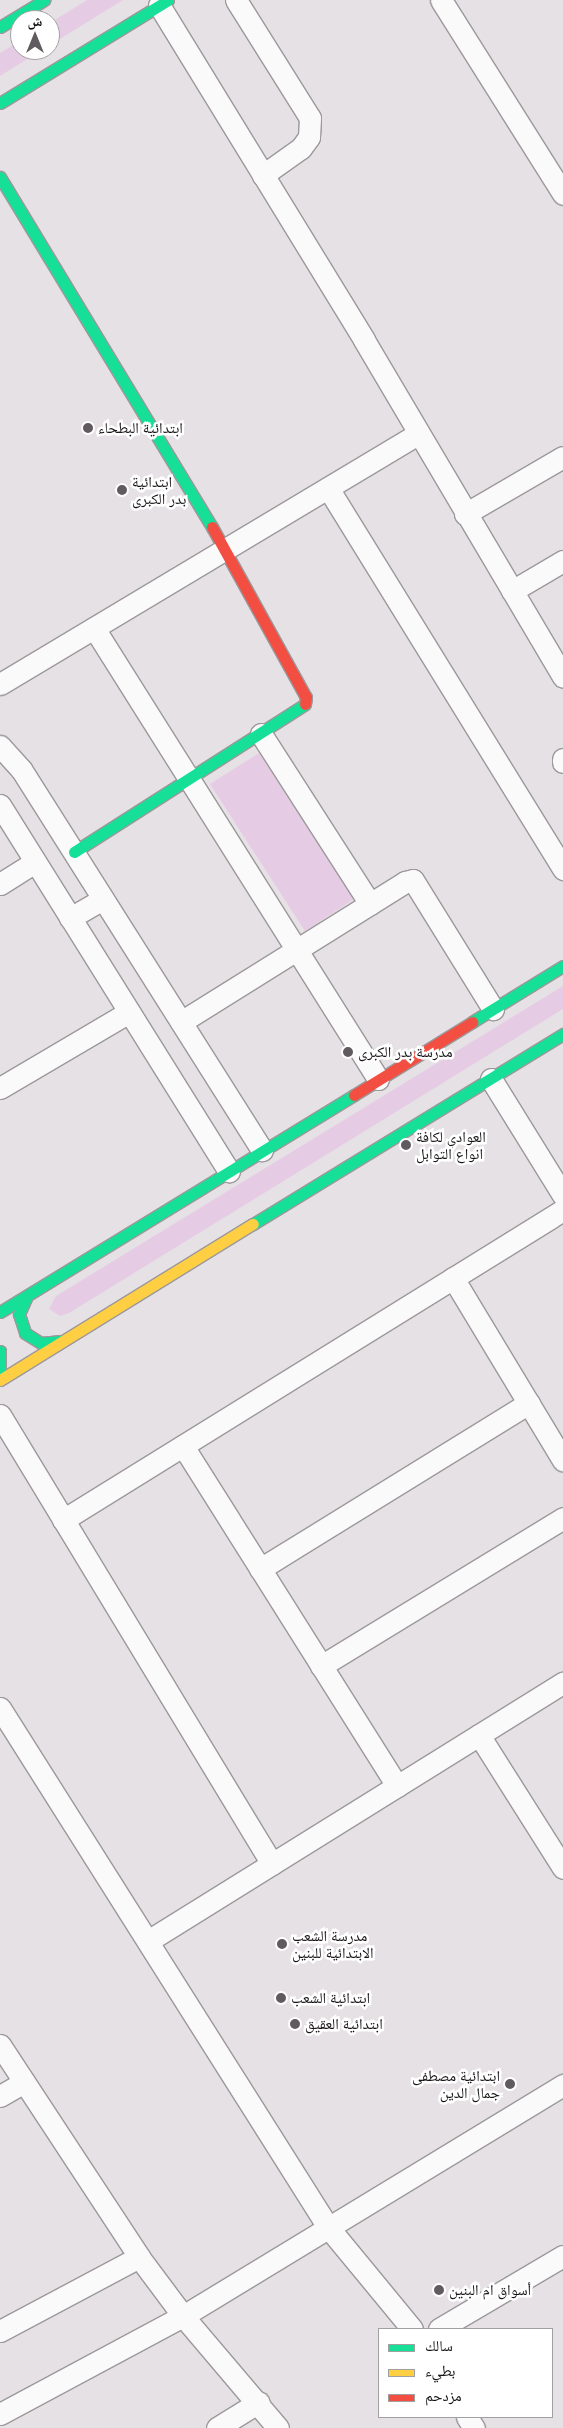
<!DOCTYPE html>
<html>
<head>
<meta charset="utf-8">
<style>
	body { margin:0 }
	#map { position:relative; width:563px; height:2428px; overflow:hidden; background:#e6e1e5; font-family:"Noto Sans","Noto Naskh Arabic",sans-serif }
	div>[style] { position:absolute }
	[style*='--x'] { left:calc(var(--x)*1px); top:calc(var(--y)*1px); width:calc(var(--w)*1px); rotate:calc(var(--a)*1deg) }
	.green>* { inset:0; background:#e6cbe4 }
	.roads { filter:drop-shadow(1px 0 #9c989b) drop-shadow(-1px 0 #9c989b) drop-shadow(0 1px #9c989b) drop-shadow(0 -1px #9c989b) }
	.street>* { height:21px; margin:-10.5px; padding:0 10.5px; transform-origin:10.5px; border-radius:10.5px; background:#fbfafb }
	.fast>* { height:11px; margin:-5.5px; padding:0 5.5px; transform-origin:5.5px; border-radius:5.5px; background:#16e098 }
	.slow>* { height:11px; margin:-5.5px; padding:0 5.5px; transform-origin:5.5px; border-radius:5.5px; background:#ffcf43 }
	.jam>* { height:11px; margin:-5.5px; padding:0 5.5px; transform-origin:5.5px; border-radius:5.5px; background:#f24e42 }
	.dots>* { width:14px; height:14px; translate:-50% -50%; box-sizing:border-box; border:2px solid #fff; border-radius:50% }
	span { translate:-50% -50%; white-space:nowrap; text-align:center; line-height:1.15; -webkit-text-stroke:5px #fff; paint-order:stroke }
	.poi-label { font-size:15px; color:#161315 }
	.left { translate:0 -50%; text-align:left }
	.right { translate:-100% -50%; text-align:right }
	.legend { position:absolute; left:378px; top:2328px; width:175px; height:90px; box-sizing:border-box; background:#fff; border:1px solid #a2a1a1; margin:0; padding:6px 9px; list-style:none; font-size:15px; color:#161315 }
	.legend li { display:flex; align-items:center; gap:10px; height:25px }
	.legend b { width:25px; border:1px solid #a2a1a1 }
	.north { position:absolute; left:10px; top:10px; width:50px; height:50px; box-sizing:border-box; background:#fff; border:1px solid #a2a1a1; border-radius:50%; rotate:0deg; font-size:14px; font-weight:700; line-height:20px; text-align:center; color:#161315 }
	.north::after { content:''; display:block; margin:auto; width:18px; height:22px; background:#5f5b5e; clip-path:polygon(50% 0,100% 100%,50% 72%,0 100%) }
</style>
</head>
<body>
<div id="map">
	<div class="green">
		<div style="clip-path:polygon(87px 0,123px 0,50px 45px,50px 23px)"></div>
		<div style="clip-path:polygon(20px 41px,20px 50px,42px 50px,0 76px,0 53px)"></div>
		<div style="clip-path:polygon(259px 753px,354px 899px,305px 931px,210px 784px)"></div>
		<div style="clip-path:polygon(563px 986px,563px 1009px,69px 1313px,60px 1316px,49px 1309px,56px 1296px)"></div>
	</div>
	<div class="roads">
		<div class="street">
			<div style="--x:236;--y:0;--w:139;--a:57.9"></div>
			<div style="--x:310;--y:118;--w:19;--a:93"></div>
			<div style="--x:309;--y:137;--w:14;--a:126"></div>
			<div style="--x:301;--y:148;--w:47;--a:144.6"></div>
			<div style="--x:441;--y:0;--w:229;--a:57.8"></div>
			<div style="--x:159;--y:5;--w:393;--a:58.5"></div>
			<div style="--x:364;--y:340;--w:391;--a:59.4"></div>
			<div style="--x:328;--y:488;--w:448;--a:58.3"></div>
			<div style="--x:465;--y:514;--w:113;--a:-30.2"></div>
			<div style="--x:512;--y:591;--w:59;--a:-30.5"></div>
			<div style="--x:94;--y:628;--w:533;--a:57.8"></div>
			<div style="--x:0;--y:684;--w:487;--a:-30.9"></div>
			<div style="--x:261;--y:734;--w:202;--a:57.3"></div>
			<div style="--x:0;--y:746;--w:31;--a:48"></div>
			<div style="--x:21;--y:769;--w:451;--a:57.7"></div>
			<div style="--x:563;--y:759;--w:3;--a:90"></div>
			<div style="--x:0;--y:805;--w:432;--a:58"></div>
			<div style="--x:0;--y:884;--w:41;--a:-32.2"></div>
			<div style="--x:70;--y:918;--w:38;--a:-30"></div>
			<div style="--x:181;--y:1022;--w:264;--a:-32"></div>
			<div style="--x:405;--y:882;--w:8;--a:-14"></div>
			<div style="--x:413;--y:880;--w:152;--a:58.2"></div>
			<div style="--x:491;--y:1079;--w:137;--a:58.2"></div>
			<div style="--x:0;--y:1088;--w:150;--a:-30.5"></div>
			<div style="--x:453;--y:1278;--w:213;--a:58.9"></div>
			<div style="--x:0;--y:1415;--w:525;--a:58.79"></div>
			<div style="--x:183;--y:1446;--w:402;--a:57.8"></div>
			<div style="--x:63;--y:1520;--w:588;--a:-31.8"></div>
			<div style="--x:260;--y:1569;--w:316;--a:-31.7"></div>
			<div style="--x:321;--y:1666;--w:284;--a:-31.4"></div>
			<div style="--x:0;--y:1708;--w:614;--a:57.71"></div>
			<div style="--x:328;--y:2227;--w:132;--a:50.5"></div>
			<div style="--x:479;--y:1735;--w:157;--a:57.7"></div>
			<div style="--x:148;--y:1941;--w:489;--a:-31.9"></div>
			<div style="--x:0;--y:2045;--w:254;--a:56.7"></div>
			<div style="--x:139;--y:2257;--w:74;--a:53.3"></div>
			<div style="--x:183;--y:2316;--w:147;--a:49.7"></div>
			<div style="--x:0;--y:2096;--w:28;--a:-30"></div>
			<div style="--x:439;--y:2329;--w:144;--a:-30.5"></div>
			<div style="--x:0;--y:2331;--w:157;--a:-28"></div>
			<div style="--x:0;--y:2414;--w:208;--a:-28.2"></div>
			<div style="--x:183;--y:2316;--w:445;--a:-31.3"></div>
			<div style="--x:467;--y:2417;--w:13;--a:58"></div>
			<div style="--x:217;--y:2428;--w:49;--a:-31.8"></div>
		</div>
		<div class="fast">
			<div style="--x:0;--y:27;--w:52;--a:-31.5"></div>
			<div style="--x:0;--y:103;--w:197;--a:-31.5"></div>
			<div style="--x:0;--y:177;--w:409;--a:58.8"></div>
			<div style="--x:74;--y:852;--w:274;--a:-32.6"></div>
			<div style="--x:472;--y:1022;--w:107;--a:-31.6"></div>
			<div style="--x:253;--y:1224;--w:364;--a:-31.5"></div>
			<div style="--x:27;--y:1296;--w:20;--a:114"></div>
			<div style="--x:19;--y:1314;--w:20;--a:72"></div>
			<div style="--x:25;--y:1333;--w:19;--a:32"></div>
			<div style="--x:41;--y:1343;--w:20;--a:-6"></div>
			<div style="--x:0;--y:1312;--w:415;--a:-31.5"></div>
			<div style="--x:0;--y:1351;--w:24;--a:90"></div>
		</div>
		<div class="slow">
			<div style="--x:0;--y:1380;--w:297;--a:-31.7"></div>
		</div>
		<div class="jam">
			<div style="--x:212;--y:527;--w:194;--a:61.1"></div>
			<div style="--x:306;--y:697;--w:7;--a:98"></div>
			<div style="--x:354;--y:1095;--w:139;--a:-31.7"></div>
		</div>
	</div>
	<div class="dots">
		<div style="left:88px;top:428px;background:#5f5b5e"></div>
		<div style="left:122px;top:490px;background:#5f5b5e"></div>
		<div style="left:348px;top:1052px;background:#5f5b5e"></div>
		<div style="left:406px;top:1145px;background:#5f5b5e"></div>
		<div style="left:282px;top:1944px;background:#5f5b5e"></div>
		<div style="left:281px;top:1998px;background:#5f5b5e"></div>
		<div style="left:295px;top:2024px;background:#5f5b5e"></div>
		<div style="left:510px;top:2084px;background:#5f5b5e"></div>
		<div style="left:439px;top:2290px;background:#5f5b5e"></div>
	</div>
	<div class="poi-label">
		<span class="left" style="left:98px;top:428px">ابتدائية البطحاء</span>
		<span class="left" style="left:132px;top:490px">ابتدائية<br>بدر الكبرى</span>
		<span class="left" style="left:358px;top:1052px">مدرسة بدر الكبرى</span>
		<span class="left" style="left:416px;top:1145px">العوادي لكافة<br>انواع التوابل</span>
		<span class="left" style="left:292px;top:1944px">مدرسة الشعب<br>الابتدائية للبنين</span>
		<span class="left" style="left:291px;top:1998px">ابتدائية الشعب</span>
		<span class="left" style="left:305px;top:2024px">ابتدائية العقيق</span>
		<span class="right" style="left:500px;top:2084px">ابتدائية مصطفى<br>جمال الدين</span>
		<span class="left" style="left:449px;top:2290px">أسواق ام البنين</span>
	</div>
	<ul class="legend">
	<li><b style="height:6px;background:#16e098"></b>سالك</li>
	<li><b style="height:6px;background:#ffcf43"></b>بطيء</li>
	<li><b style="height:6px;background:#f24e42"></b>مزدحم</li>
	</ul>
	<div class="north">ش</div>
</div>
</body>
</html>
